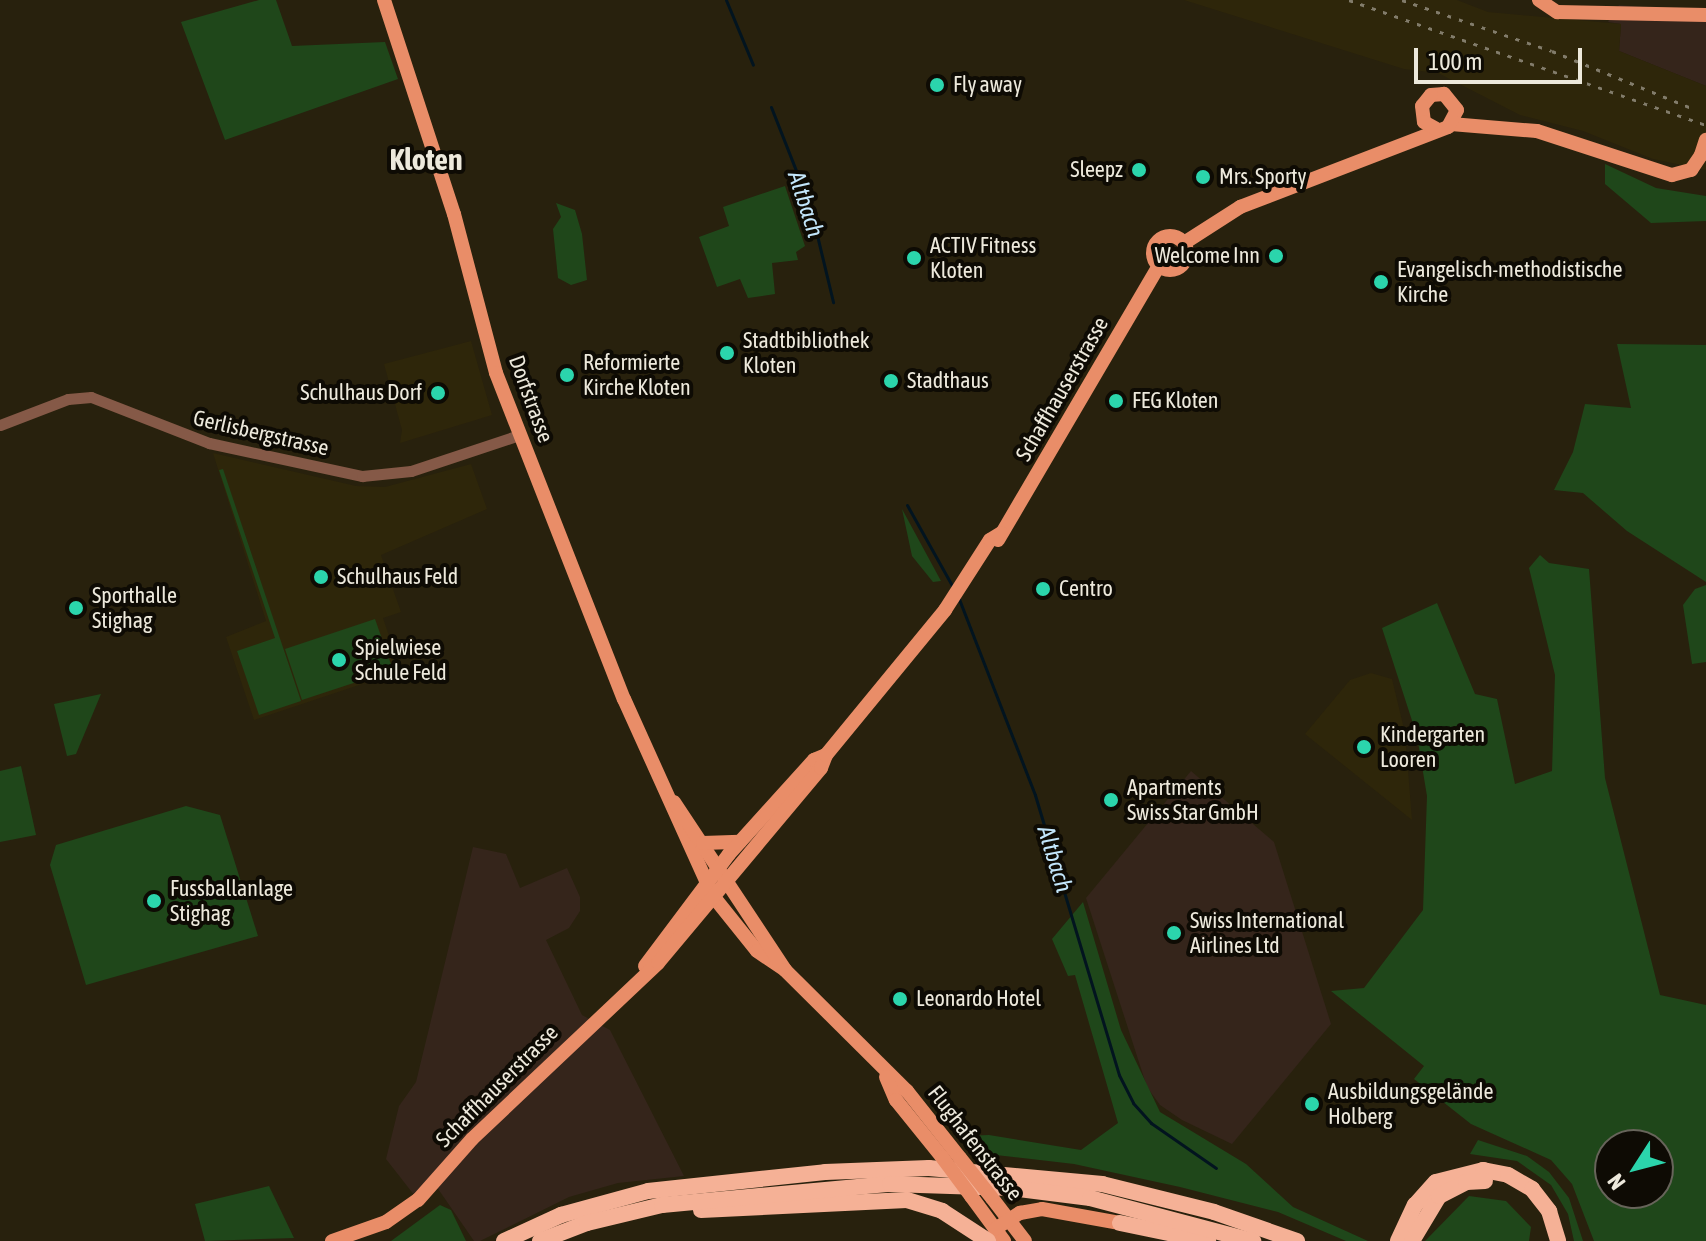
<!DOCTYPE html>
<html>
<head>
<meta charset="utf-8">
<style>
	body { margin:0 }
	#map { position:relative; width:1706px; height:1241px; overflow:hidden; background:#28210d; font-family:"Asap Condensed",sans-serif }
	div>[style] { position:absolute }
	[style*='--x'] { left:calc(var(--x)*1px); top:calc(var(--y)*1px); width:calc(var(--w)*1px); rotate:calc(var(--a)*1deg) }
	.commercial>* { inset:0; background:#35251b }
	.built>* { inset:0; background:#2e260a }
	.green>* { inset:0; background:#1f471a }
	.stream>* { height:3px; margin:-1.5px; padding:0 1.5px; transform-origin:1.5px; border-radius:1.5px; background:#02141f }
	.minor>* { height:11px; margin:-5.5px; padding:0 5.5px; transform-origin:5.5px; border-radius:5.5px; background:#855947 }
	.major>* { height:14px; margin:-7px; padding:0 7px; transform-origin:7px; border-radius:7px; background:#e98d68 }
	.major>.ring { margin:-7px; padding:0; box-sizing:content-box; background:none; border:14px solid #e98d68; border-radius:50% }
	.highway>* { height:16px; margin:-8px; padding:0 8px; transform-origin:8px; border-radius:8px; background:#f5b196 }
	.rail>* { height:3px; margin-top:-1.5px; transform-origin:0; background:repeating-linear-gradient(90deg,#827c6b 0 4px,transparent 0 12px) }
	.major-bridge>* { height:14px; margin:-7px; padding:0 7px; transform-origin:7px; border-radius:7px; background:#e98d68 }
	.dots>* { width:22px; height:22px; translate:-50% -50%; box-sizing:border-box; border:4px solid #0e0b04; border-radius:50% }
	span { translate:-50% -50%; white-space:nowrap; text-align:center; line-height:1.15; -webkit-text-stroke:8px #0e0b04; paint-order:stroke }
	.poi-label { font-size:22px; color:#ede9dc }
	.left { translate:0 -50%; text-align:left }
	.right { translate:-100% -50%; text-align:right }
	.street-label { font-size:22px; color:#ede9dc }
	.water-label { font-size:24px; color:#c3e6fb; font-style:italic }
	.district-label { font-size:30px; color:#ede9dc; font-weight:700 }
	.north { position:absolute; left:1594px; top:1129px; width:80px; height:80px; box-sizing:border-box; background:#0e0b04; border:2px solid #67645a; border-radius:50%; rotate:234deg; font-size:22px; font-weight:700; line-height:32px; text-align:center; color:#ede9dc }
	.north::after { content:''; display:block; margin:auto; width:28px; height:36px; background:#2bd5ac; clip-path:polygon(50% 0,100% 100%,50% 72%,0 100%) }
	.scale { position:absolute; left:1414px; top:48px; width:168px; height:36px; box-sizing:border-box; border:4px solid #ede9dc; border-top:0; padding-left:10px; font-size:24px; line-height:28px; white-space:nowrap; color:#ede9dc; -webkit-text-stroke:6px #0e0b04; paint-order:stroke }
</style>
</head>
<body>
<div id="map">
	<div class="commercial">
		<div style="clip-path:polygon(1619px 5px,1706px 12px,1706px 86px,1619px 51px,1621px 24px,1608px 22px)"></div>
		<div style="clip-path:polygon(1191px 771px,1274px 842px,1331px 1024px,1232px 1144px,1182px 1120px,1160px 1105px,1147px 1087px,1086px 898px)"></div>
		<div style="clip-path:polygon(473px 847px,506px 854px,520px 888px,567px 868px,580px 897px,580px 911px,569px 928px,546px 940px,582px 1015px,610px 1030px,684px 1176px,618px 1183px,569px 1197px,480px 1241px,474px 1241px,434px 1183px,418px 1200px,386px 1159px,399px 1106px,416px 1082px)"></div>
	</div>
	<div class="built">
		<div style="clip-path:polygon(1184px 0,1457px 0,1488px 12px,1621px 24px,1619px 51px,1706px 86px,1706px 170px,1653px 159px,1583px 131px,1520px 115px,1438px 73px,1404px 69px)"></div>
		<div style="clip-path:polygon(471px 341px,492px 415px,400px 443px,402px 430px,384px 364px)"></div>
		<div style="clip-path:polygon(213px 453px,356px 486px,385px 487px,471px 464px,487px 509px,381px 555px,401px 612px,383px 618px,401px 671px,254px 720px,226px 637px,266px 621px)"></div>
		<div style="clip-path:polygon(1371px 673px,1392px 679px,1405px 733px,1412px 820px,1305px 734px,1350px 680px)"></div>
	</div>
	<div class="green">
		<div style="clip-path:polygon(259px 0,276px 0,292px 46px,385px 42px,398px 79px,225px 140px,181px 22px)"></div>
		<div style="clip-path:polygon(1605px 164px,1656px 188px,1706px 196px,1706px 221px,1651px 223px,1605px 184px)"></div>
		<div style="clip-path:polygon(785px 186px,805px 246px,796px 252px,798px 260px,772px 263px,775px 294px,748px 298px,740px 279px,717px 287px,699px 237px,729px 226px,723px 207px)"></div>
		<div style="clip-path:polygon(556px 203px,575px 210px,582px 234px,587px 280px,571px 285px,558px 278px,553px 229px,561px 217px)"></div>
		<div style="clip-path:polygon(1617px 344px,1706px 345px,1706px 582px,1627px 531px,1583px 493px,1554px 490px,1573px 452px,1585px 404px,1631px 408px)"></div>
		<div style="clip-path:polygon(223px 469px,301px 701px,259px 715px,237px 651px,275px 638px,219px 470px)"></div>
		<div style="clip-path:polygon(902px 509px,941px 581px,933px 582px,912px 556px)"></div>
		<div style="clip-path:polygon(evenodd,1540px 555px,1549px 563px,1589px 569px,1605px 778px,1660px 995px,1706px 1005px,1706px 1241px,1594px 1241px,1572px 1184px,1551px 1160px,1471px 1124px,1414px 1079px,1424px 1066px,1331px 991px,1364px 988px,1423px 910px,1427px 796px,1417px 736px,1382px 628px,1437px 603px,1475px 694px,1497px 699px,1515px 784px,1552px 771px,1555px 675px,1529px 568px,1540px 555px,1658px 1145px,1658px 1193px,1610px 1193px,1610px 1145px,1658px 1145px)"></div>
		<div style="clip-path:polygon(1706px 585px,1706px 662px,1692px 664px,1683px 605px,1695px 589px)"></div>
		<div style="clip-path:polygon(375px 619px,393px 670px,302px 700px,285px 649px)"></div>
		<div style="clip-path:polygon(101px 694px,76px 754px,67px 756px,54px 704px)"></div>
		<div style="clip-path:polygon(21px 766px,36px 835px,0 842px,0 771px)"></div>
		<div style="clip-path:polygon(186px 806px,220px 815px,258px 936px,86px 985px,50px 865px,56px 845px)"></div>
		<div style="clip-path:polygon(1083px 902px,1121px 1030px,1160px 1112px,1246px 1164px,1293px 1207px,1368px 1241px,1346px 1241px,1278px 1212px,1180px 1187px,1074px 1164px,978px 1153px,964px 1136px,989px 1135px,1081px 1150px,1118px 1123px,1075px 975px,1068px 976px,1052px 939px)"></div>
		<div style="clip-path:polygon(1478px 1140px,1527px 1156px,1549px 1172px,1569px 1198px,1583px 1241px,1574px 1241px,1568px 1214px,1551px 1185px,1517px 1161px,1470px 1154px)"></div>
		<div style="clip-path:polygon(269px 1186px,294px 1238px,205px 1241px,195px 1204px)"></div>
		<div style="clip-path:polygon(1469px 1196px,1506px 1201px,1531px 1227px,1529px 1241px,1425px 1241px)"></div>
		<div style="clip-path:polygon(440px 1205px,451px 1210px,466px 1241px,391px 1241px)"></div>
	</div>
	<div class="stream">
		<div style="--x:726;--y:0;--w:70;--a:67.4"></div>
		<div style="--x:771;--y:107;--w:106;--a:68.5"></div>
		<div style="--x:810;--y:206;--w:99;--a:76.5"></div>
		<div style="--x:907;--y:505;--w:96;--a:60.8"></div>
		<div style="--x:959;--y:599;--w:210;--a:68.8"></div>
		<div style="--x:1035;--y:795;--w:292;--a:73.3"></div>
		<div style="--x:1119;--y:1075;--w:31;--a:63"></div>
		<div style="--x:1133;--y:1103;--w:27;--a:48"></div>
		<div style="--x:1151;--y:1123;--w:79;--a:34.7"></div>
	</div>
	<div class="minor">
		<div style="--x:0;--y:425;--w:73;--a:-20.9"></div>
		<div style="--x:68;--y:399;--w:23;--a:-5"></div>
		<div style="--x:91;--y:397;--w:127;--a:21.3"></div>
		<div style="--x:209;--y:443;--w:157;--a:12.2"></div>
		<div style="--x:362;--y:476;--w:49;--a:-5.8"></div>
		<div style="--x:411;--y:471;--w:114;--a:-18.4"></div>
	</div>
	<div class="major">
		<div style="--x:384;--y:0;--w:225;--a:71.9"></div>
		<div style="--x:454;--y:214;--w:164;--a:75.2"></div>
		<div style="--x:496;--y:373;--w:350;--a:68.6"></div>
		<div style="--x:624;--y:699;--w:216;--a:65.7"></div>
		<div style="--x:713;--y:896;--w:70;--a:51.3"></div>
		<div style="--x:757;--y:951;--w:34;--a:34"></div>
		<div style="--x:1539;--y:0;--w:22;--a:34"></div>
		<div style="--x:1557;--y:12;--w:149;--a:1.2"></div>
		<div style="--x:1451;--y:124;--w:86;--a:4.7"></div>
		<div style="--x:1537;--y:131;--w:142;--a:18.1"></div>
		<div style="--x:1672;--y:175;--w:20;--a:-15"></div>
		<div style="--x:1691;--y:170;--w:18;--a:-56"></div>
		<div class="ring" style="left:1153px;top:236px;width:20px;height:20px"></div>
		<div style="--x:1184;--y:243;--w:67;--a:-32.7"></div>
		<div style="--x:1240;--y:207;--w:223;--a:-21"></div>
		<div style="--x:1448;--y:127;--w:19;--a:-62"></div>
		<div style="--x:1457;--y:110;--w:21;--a:-129"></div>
		<div style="--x:1444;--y:94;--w:13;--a:176"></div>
		<div style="--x:1431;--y:95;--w:14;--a:129"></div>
		<div style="--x:1422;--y:106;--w:16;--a:83"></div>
		<div style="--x:1424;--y:122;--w:13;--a:29"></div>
		<div style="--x:998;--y:540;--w:318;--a:-59.6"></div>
		<div style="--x:674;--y:802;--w:201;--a:56.5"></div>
		<div style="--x:785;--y:970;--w:172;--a:44.8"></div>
		<div style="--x:907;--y:1091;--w:85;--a:51.7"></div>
		<div style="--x:703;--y:843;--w:37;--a:-2"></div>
		<div style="--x:645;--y:966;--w:140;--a:-53.1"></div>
		<div style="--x:729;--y:854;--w:127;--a:-47.9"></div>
		<div style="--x:814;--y:760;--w:13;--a:-23"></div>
		<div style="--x:886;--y:1077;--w:25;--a:67"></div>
		<div style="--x:896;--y:1100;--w:73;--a:51.1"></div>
		<div style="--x:971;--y:1196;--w:56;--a:53.7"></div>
		<div style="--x:992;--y:1198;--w:54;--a:52.5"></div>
		<div style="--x:995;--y:1229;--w:30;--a:-33"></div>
		<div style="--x:1020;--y:1213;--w:22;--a:-10"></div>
		<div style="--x:1042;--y:1209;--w:79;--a:10.2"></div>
		<div style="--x:332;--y:1241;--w:57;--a:-19.4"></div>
		<div style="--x:386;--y:1222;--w:39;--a:-35"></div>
		<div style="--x:418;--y:1200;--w:81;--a:-48.5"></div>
		<div style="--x:472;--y:1139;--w:256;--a:-43.4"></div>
		<div style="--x:658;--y:963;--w:254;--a:-50.1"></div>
		<div style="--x:821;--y:768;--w:14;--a:-69"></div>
		<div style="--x:826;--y:755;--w:188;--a:-50.6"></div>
		<div style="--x:945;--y:610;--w:83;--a:-57.3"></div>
		<div style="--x:990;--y:540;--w:13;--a:-32"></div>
	</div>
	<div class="highway">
		<div style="--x:701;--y:1210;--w:206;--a:-2.8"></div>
		<div style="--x:907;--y:1200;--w:37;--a:17"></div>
		<div style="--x:942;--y:1211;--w:55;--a:33.1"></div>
		<div style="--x:1120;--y:1223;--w:90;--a:11.6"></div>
		<div style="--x:504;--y:1241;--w:63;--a:-24.5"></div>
		<div style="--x:561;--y:1215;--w:90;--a:-15.4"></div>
		<div style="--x:648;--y:1191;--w:178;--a:-6.1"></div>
		<div style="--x:825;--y:1172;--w:104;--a:-2.2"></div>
		<div style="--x:929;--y:1168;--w:174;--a:5.3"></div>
		<div style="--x:1102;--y:1184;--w:115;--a:14"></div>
		<div style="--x:1214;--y:1212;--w:88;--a:19.3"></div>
		<div style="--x:540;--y:1241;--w:50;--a:-21"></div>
		<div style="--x:587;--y:1223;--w:77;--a:-13.5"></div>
		<div style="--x:662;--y:1205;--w:229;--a:-5.3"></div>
		<div style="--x:890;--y:1184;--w:121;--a:1.9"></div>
		<div style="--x:1011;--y:1188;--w:80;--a:7.2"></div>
		<div style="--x:1090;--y:1198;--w:169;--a:14.8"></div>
		<div style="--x:1398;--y:1241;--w:40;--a:-65"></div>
		<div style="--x:1415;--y:1205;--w:31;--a:-48"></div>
		<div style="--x:1436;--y:1182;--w:49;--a:-14.3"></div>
		<div style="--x:1483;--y:1170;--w:25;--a:11"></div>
		<div style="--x:1508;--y:1175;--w:28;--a:30"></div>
		<div style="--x:1532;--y:1189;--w:28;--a:52"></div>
		<div style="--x:1549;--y:1211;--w:31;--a:73"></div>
		<div style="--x:1412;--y:1241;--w:52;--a:-59"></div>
		<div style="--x:1439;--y:1196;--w:30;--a:-27"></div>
		<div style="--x:1466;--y:1182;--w:19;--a:-3"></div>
	</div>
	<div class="rail">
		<div style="--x:1349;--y:0;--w:378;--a:19.3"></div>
		<div style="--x:1402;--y:0;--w:158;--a:18.8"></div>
		<div style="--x:1552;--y:51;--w:153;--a:22.2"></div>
	</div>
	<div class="major-bridge">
		<div style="--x:1701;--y:155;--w:16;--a:-72"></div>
		<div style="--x:942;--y:1157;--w:49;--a:53.4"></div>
		<div style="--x:960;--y:1158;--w:51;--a:51.3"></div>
	</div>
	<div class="dots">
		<div style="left:937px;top:85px;background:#2bd5ac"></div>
		<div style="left:1139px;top:170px;background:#2bd5ac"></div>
		<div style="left:1203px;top:177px;background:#2bd5ac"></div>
		<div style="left:1276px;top:256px;background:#2bd5ac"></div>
		<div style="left:914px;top:258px;background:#2bd5ac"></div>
		<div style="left:1381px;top:282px;background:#2bd5ac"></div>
		<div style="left:727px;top:353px;background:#2bd5ac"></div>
		<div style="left:567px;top:375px;background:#2bd5ac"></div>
		<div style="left:891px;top:381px;background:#2bd5ac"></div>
		<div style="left:438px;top:393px;background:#2bd5ac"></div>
		<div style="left:1116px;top:401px;background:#2bd5ac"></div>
		<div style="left:321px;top:577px;background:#2bd5ac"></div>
		<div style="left:1043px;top:589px;background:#2bd5ac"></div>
		<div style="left:76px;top:608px;background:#2bd5ac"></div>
		<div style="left:339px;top:660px;background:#2bd5ac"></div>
		<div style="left:1364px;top:747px;background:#2bd5ac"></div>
		<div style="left:1111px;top:800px;background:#2bd5ac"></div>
		<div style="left:154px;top:901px;background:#2bd5ac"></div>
		<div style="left:1174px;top:933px;background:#2bd5ac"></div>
		<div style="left:900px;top:999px;background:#2bd5ac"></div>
		<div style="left:1312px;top:1104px;background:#2bd5ac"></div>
	</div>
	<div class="poi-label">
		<span class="left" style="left:953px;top:85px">Fly away</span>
		<span class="right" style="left:1123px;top:170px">Sleepz</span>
		<span class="left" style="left:1219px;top:177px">Mrs. Sporty</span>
		<span class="left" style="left:930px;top:258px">ACTIV Fitness<br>Kloten</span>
		<span class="right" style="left:1260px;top:256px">Welcome Inn</span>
		<span class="left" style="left:1397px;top:282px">Evangelisch-methodistische<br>Kirche</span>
		<span class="left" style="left:743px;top:353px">Stadtbibliothek<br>Kloten</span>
		<span class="left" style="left:583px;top:375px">Reformierte<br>Kirche Kloten</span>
		<span class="left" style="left:907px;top:381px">Stadthaus</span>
		<span class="right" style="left:422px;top:393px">Schulhaus Dorf</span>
		<span class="left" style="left:1132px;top:401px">FEG Kloten</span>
		<span class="left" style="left:337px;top:577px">Schulhaus Feld</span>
		<span class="left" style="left:1059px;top:589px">Centro</span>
		<span class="left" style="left:92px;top:608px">Sporthalle<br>Stighag</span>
		<span class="left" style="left:355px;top:660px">Spielwiese<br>Schule Feld</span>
		<span class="left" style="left:1380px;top:747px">Kindergarten<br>Looren</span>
		<span class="left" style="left:1127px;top:800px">Apartments<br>Swiss Star GmbH</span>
		<span class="left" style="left:170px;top:901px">Fussballanlage<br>Stighag</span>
		<span class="left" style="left:1190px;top:933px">Swiss International<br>Airlines Ltd</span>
		<span class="left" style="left:916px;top:999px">Leonardo Hotel</span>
		<span class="left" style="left:1328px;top:1104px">Ausbildungsgelände<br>Holberg</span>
	</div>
	<div class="street-label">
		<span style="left:1062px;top:389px;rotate:-60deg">Schaffhauserstrasse</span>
		<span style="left:531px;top:399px;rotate:70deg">Dorfstrasse</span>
		<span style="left:261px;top:433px;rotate:13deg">Gerlisbergstrasse</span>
		<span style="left:497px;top:1086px;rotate:-45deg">Schaffhauserstrasse</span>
		<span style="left:975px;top:1143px;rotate:52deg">Flughafenstrasse</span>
	</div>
	<div class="water-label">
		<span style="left:806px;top:204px;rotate:72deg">Altbach</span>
		<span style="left:1055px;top:859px;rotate:73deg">Altbach</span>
	</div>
	<div class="district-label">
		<span style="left:426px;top:159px">Kloten</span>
	</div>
	<div class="north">N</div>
	<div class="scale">100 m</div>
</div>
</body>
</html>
